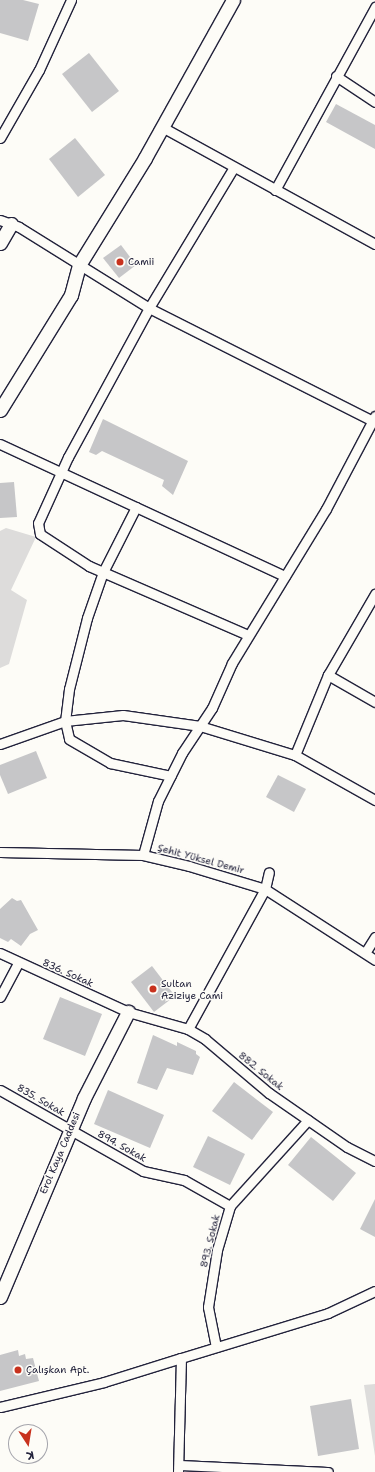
<!DOCTYPE html>
<html>
<head>
<meta charset="utf-8">
<style>
	body { margin:0 }
	#map { position:relative; width:375px; height:1472px; overflow:hidden; background:#fdfcf7; font-family:"Shantell Sans",sans-serif }
	div>[style] { position:absolute }
	[style*='--x'] { left:calc(var(--x)*1px); top:calc(var(--y)*1px); width:calc(var(--w)*1px); rotate:calc(var(--a)*1deg) }
	.green>* { inset:0; background:#dddcdb }
	.building>* { inset:0; background:#c6c6c8 }
	.roads { filter:drop-shadow(1px 0 #22223b) drop-shadow(-1px 0 #22223b) drop-shadow(0 1px #22223b) drop-shadow(0 -1px #22223b) }
	.street>* { height:9px; margin:-4.5px; padding:0 4.5px; transform-origin:4.5px; border-radius:4.5px; background:#fdfcf7 }
	.secondary>* { height:13px; margin:-6.5px; padding:0 6.5px; transform-origin:6.5px; border-radius:6.5px; background:#fdfcf7 }
	.dots>* { width:11px; height:11px; translate:-50% -50%; box-sizing:border-box; border:2px solid #fdfcf7; border-radius:50% }
	span { translate:-50% -50%; white-space:nowrap; text-align:center; line-height:1.15; -webkit-text-stroke:3px #fdfcf7; paint-order:stroke }
	.poi-label { font-size:10px; color:#22223b }
	.left { translate:0 -50%; text-align:left }
	.street-label { font-size:10px; color:#22223b }
	.north { position:absolute; left:8px; top:1424px; width:40px; height:40px; box-sizing:border-box; background:#fdfcf7; border:1px solid #a5a5ac; border-radius:50%; rotate:168deg; font-size:11px; font-weight:700; line-height:16px; text-align:center; color:#22223b }
	.north::after { content:''; display:block; margin:auto; width:14px; height:18px; background:#c8321e; clip-path:polygon(50% 0,100% 100%,50% 72%,0 100%) }
</style>
</head>
<body>
<div id="map">
	<div class="green">
		<div style="clip-path:polygon(6px 528px,36px 537px,11px 590px,27px 600px,9px 664px,0 668px,0 531px)"></div>
		<div style="clip-path:polygon(375px 1384px,375px 1456px,364px 1385px)"></div>
	</div>
	<div class="building">
		<div style="clip-path:polygon(0 0,23px 0,39px 4px,28px 41px,0 33px)"></div>
		<div style="clip-path:polygon(89px 53px,119px 91px,92px 112px,62px 74px)"></div>
		<div style="clip-path:polygon(336px 104px,375px 125px,375px 149px,326px 122px)"></div>
		<div style="clip-path:polygon(75px 138px,105px 175px,78px 197px,49px 159px)"></div>
		<div style="clip-path:polygon(121px 245px,136px 265px,119px 278px,103px 258px)"></div>
		<div style="clip-path:polygon(103px 419px,188px 461px,173px 495px,162px 486px,164px 480px,102px 451px,96px 455px,89px 452px)"></div>
		<div style="clip-path:polygon(14px 482px,17px 517px,0 518px,0 483px)"></div>
		<div style="clip-path:polygon(36px 751px,47px 778px,8px 794px,0 775px,0 765px)"></div>
		<div style="clip-path:polygon(278px 775px,306px 789px,294px 812px,266px 797px)"></div>
		<div style="clip-path:polygon(12px 898px,17px 901px,21px 900px,38px 930px,30px 934px,21px 946px,11px 939px,8px 942px,0 938px,0 909px)"></div>
		<div style="clip-path:polygon(152px 966px,175px 996px,154px 1012px,131px 982px)"></div>
		<div style="clip-path:polygon(60px 997px,102px 1014px,85px 1056px,43px 1039px)"></div>
		<div style="clip-path:polygon(153px 1035px,177px 1046px,177px 1042px,196px 1051px,196px 1054px,200px 1057px,193px 1075px,167px 1068px,157px 1090px,137px 1083px)"></div>
		<div style="clip-path:polygon(234px 1082px,273px 1112px,252px 1140px,212px 1111px)"></div>
		<div style="clip-path:polygon(108px 1090px,164px 1115px,150px 1148px,94px 1124px)"></div>
		<div style="clip-path:polygon(208px 1136px,245px 1154px,230px 1185px,193px 1167px)"></div>
		<div style="clip-path:polygon(311px 1137px,356px 1173px,333px 1201px,288px 1165px)"></div>
		<div style="clip-path:polygon(375px 1199px,375px 1237px,360px 1229px)"></div>
		<div style="clip-path:polygon(18px 1350px,19px 1356px,25px 1354px,26px 1359px,33px 1358px,39px 1381px,0 1391px,0 1355px)"></div>
		<div style="clip-path:polygon(351px 1399px,359px 1449px,318px 1456px,310px 1406px)"></div>
	</div>
	<div class="roads">
		<div class="street">
			<div style="--x:336;--y:76;--w:47;--a:33.7"></div>
			<div style="--x:162;--y:127;--w:243;--a:28.8"></div>
			<div style="--x:0;--y:138;--w:78;--a:-60.2"></div>
			<div style="--x:39;--y:70;--w:77;--a:-65.4"></div>
			<div style="--x:234;--y:167;--w:165;--a:121.1"></div>
			<div style="--x:149;--y:308;--w:170;--a:118.5"></div>
			<div style="--x:68;--y:457;--w:72;--a:114.4"></div>
			<div style="--x:38;--y:523;--w:11;--a:80"></div>
			<div style="--x:40;--y:534;--w:59;--a:33.1"></div>
			<div style="--x:89;--y:566;--w:173;--a:23.5"></div>
			<div style="--x:275;--y:190;--w:209;--a:-61.3"></div>
			<div style="--x:0;--y:220;--w:20;--a:20"></div>
			<div style="--x:19;--y:227;--w:153;--a:31.9"></div>
			<div style="--x:149;--y:308;--w:253;--a:26.8"></div>
			<div style="--x:0;--y:444;--w:314;--a:24.9"></div>
			<div style="--x:136;--y:507;--w:73;--a:116.9"></div>
			<div style="--x:103;--y:572;--w:49;--a:109.2"></div>
			<div style="--x:87;--y:618;--w:73;--a:104.2"></div>
			<div style="--x:69;--y:689;--w:32;--a:97"></div>
			<div style="--x:65;--y:721;--w:18;--a:77"></div>
			<div style="--x:69;--y:739;--w:48;--a:30.3"></div>
			<div style="--x:110;--y:763;--w:62;--a:12"></div>
			<div style="--x:328;--y:675;--w:54;--a:29.9"></div>
			<div style="--x:0;--y:744;--w:69;--a:-19.5"></div>
			<div style="--x:65;--y:721;--w:58;--a:-5.9"></div>
			<div style="--x:123;--y:715;--w:78;--a:8.1"></div>
			<div style="--x:200;--y:726;--w:99;--a:17"></div>
			<div style="--x:295;--y:755;--w:92;--a:29.4"></div>
			<div style="--x:295;--y:755;--w:87;--a:-67.6"></div>
			<div style="--x:328;--y:675;--w:94;--a:-59.9"></div>
			<div style="--x:0;--y:852;--w:143;--a:1.2"></div>
			<div style="--x:143;--y:855;--w:47;--a:13.4"></div>
			<div style="--x:189;--y:866;--w:79;--a:16.8"></div>
			<div style="--x:265;--y:889;--w:131;--a:32.8"></div>
			<div style="--x:143;--y:855;--w:56;--a:-74.5"></div>
			<div style="--x:158;--y:801;--w:54;--a:-63.4"></div>
			<div style="--x:182;--y:753;--w:54;--a:-56.3"></div>
			<div style="--x:212;--y:708;--w:49;--a:-66"></div>
			<div style="--x:232;--y:663;--w:180;--a:-58.6"></div>
			<div style="--x:326;--y:509;--w:105;--a:-62.2"></div>
			<div style="--x:0;--y:953;--w:141;--a:24.7"></div>
			<div style="--x:128;--y:1012;--w:62;--a:15.8"></div>
			<div style="--x:188;--y:1029;--w:20;--a:30"></div>
			<div style="--x:205;--y:1039;--w:84;--a:40.2"></div>
			<div style="--x:269;--y:1093;--w:95;--a:34.7"></div>
			<div style="--x:347;--y:1147;--w:31;--a:27"></div>
			<div style="--x:365;--y:953;--w:19;--a:-58"></div>
			<div style="--x:0;--y:997;--w:38;--a:-62"></div>
			<div style="--x:188;--y:1029;--w:160;--a:-61.2"></div>
			<div style="--x:265;--y:889;--w:17;--a:-77"></div>
			<div style="--x:0;--y:1090;--w:164;--a:29.5"></div>
			<div style="--x:143;--y:1171;--w:42;--a:12.4"></div>
			<div style="--x:184;--y:1180;--w:53;--a:29.5"></div>
			<div style="--x:216;--y:1347;--w:41;--a:-101.3"></div>
			<div style="--x:208;--y:1307;--w:58;--a:-81"></div>
			<div style="--x:217;--y:1250;--w:46;--a:-73.5"></div>
			<div style="--x:230;--y:1206;--w:116;--a:-47.8"></div>
			<div style="--x:0;--y:1407;--w:107;--a:-13.5"></div>
			<div style="--x:104;--y:1382;--w:81;--a:-17.3"></div>
			<div style="--x:181;--y:1358;--w:154;--a:-17"></div>
			<div style="--x:328;--y:1313;--w:52;--a:-25.1"></div>
			<div style="--x:179;--y:1465;--w:149;--a:2.7"></div>
			<div style="--x:178;--y:1472;--w:114;--a:-88.5"></div>
		</div>
		<div class="secondary">
			<div style="--x:0;--y:243;--w:22;--a:-60"></div>
			<div style="--x:0;--y:410;--w:135;--a:-58.3"></div>
			<div style="--x:71;--y:295;--w:31;--a:-75"></div>
			<div style="--x:79;--y:265;--w:126;--a:-58.3"></div>
			<div style="--x:145;--y:158;--w:181;--a:-60.9"></div>
			<div style="--x:0;--y:1297;--w:216;--a:-67.1"></div>
			<div style="--x:84;--y:1098;--w:97;--a:-62.9"></div>
		</div>
	</div>
	<div class="dots">
		<div style="left:120px;top:262px;background:#c8321e"></div>
		<div style="left:153px;top:989px;background:#c8321e"></div>
		<div style="left:18px;top:1370px;background:#c8321e"></div>
	</div>
	<div class="poi-label">
		<span class="left" style="left:128px;top:262px">Camii</span>
		<span class="left" style="left:161px;top:989px">Sultan<br>Aziziye Cami</span>
		<span class="left" style="left:26px;top:1370px">Çalışkan Apt.</span>
	</div>
	<div class="street-label">
		<span style="left:201px;top:859px;rotate:15deg">Şehit Yüksel Demir</span>
		<span style="left:68px;top:973px;rotate:24deg">836. Sokak</span>
		<span style="left:261px;top:1071px;rotate:39deg">882. Sokak</span>
		<span style="left:41px;top:1100px;rotate:30deg">835. Sokak</span>
		<span style="left:122px;top:1146px;rotate:29deg">894. Sokak</span>
		<span style="left:60px;top:1153px;rotate:-67deg">Erol Kaya Caddesi</span>
		<span style="left:210px;top:1241px;rotate:-76deg">893. Sokak</span>
	</div>
	<div class="north">K</div>
</div>
</body>
</html>
